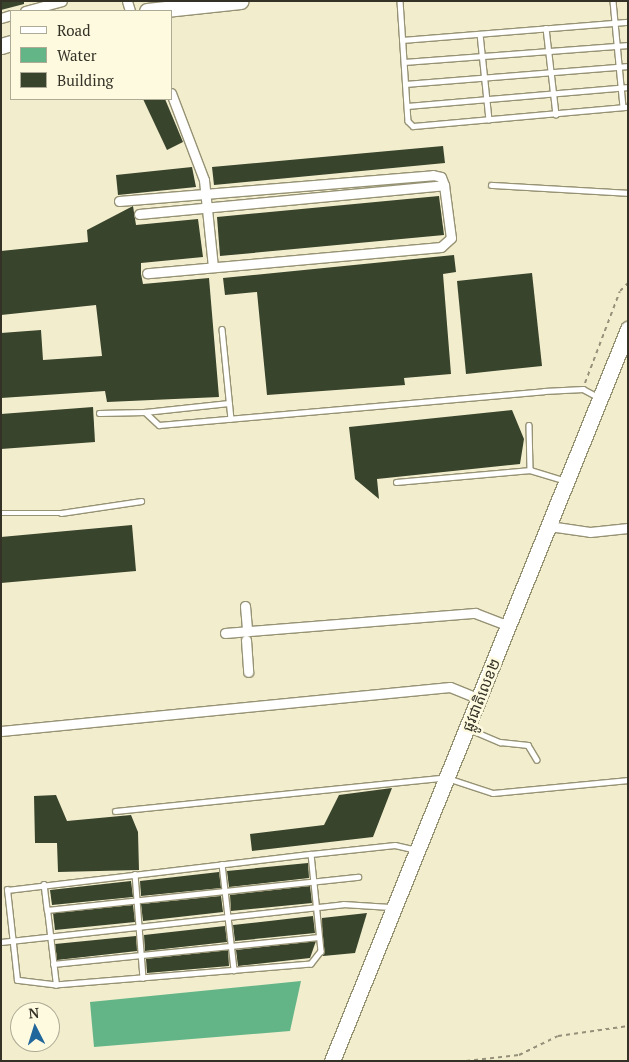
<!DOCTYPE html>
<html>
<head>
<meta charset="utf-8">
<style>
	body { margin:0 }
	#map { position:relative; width:629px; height:1062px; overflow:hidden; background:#f2edcd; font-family:"PT Serif","Noto Sans Khmer",serif }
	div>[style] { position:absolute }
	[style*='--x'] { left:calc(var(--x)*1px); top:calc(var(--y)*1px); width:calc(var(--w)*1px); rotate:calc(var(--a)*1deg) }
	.water>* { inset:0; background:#63b588 }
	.building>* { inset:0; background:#38442c }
	.path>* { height:2px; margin-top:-1px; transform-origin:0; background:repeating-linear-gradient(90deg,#94907a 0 4px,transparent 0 8px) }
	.roads { filter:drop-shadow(1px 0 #969274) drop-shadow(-1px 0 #969274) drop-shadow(0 1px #969274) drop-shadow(0 -1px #969274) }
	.service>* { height:4.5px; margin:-2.25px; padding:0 2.25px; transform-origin:2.25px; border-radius:2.25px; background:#fff }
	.minor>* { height:9px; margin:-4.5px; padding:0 4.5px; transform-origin:4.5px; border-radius:4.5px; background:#fff }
	.primary>* { height:15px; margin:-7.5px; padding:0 7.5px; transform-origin:7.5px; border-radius:7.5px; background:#fff }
	.trunk>* { height:15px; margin:-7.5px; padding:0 7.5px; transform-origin:7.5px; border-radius:7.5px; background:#fff }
	span { translate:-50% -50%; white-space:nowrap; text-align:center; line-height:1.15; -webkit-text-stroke:5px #fefae0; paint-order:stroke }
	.street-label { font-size:15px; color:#343226 }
	.frame { position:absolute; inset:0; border:2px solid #343226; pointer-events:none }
	.legend { position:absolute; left:10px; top:10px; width:162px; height:90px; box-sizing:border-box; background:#fefae0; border:1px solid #adaa96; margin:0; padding:6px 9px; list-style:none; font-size:15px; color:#343226 }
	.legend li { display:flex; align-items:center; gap:10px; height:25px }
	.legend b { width:25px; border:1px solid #adaa96 }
	.north { position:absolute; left:10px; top:1002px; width:50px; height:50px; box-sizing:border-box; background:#fefae0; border:1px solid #adaa96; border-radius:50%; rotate:355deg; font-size:14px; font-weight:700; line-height:20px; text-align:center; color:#343226 }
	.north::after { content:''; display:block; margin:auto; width:18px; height:22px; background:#21679b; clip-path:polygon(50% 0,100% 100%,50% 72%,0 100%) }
</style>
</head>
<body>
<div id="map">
	<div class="water">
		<div style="clip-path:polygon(301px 981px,290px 1031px,94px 1047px,90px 1002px)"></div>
	</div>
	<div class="building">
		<div style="clip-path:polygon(1px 1px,24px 1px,24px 4px,1px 10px)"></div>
		<div style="clip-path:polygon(143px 99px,165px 99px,183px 142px,167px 150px)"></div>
		<div style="clip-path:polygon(443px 146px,445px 163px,214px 185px,212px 167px)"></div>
		<div style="clip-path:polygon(192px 167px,196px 187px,118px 195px,116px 175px)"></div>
		<div style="clip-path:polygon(439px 196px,444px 235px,220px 256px,217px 217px)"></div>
		<div style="clip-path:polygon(133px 206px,136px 225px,198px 219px,203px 257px,141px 263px,141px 274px,143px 284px,209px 278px,219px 397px,107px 402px,105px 391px,1px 398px,1px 333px,41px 330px,43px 360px,102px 356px,96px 305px,1px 315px,1px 251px,88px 242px,87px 230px)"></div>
		<div style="clip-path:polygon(454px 255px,456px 272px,443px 274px,451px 374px,404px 378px,405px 385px,267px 395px,257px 292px,225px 295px,223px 278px)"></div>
		<div style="clip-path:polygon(532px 273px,542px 366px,466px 374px,457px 281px)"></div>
		<div style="clip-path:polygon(93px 407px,95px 442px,1px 449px,1px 414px)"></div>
		<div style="clip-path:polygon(512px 410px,524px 439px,520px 464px,377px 479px,379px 499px,355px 479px,349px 427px)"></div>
		<div style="clip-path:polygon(132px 525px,136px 571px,1px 583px,1px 537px)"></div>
		<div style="clip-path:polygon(392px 788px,373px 837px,252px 851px,250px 834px,324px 825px,339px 795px)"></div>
		<div style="clip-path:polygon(56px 795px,67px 821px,131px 815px,138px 832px,139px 870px,58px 872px,57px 843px,35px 843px,34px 796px)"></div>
		<div style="clip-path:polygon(308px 863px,309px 878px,229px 887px,227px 871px)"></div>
		<div style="clip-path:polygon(219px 872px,221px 888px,141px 896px,140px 881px)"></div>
		<div style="clip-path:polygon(131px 881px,133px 897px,52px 905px,50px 890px)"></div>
		<div style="clip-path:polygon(310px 886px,312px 903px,231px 911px,230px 895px)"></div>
		<div style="clip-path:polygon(221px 896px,223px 912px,143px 921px,141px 904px)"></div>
		<div style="clip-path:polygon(133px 905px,135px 922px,55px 930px,53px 913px)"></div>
		<div style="clip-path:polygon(367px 913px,355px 953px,323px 956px,322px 918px)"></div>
		<div style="clip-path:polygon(313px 916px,315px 933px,235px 941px,233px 925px)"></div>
		<div style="clip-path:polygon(225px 926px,227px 942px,145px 951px,144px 935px)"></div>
		<div style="clip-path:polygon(136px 936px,137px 951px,57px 960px,55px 944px)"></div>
		<div style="clip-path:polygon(316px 941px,310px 958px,238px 966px,236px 950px)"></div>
		<div style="clip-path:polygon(228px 950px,229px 966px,147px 973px,146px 959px)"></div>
	</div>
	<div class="path">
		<div style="--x:585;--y:383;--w:98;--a:-69.2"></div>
		<div style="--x:620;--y:291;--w:11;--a:-45"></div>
		<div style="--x:466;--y:1061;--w:53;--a:-6.5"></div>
		<div style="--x:519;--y:1055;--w:43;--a:-26"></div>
		<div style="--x:558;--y:1036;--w:71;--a:-8.1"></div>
	</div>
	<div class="roads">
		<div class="service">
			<div style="--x:400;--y:1;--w:120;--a:86.2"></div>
			<div style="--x:408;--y:121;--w:7;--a:45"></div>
			<div style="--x:413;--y:126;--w:216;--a:-5.1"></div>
			<div style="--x:613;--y:1;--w:106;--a:84.6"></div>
			<div style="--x:546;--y:28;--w:87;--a:83.4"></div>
			<div style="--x:480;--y:34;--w:86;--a:84"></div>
			<div style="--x:402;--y:40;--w:227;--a:-4.6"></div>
			<div style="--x:404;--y:62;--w:225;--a:-4.3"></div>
			<div style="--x:405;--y:84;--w:224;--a:-4.6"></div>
			<div style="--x:407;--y:106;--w:222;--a:-4.9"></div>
			<div style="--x:491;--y:185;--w:137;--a:3.3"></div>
			<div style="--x:222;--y:329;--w:90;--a:84.3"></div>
			<div style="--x:145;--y:412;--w:84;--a:-6.1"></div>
			<div style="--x:99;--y:413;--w:46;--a:-1.2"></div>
			<div style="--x:145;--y:412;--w:19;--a:43"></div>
			<div style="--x:159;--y:425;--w:386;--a:-5"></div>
			<div style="--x:544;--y:391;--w:39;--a:-3"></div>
			<div style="--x:583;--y:389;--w:17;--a:28"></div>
			<div style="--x:529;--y:425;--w:45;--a:88.7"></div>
			<div style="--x:396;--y:482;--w:135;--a:-5.1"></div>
			<div style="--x:530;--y:470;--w:37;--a:17"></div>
			<div style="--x:1;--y:513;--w:60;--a:0"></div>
			<div style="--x:61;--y:513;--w:81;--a:-8.5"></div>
			<div style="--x:469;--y:729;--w:34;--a:23"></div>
			<div style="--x:500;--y:742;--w:28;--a:6"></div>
			<div style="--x:528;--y:745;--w:17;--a:59"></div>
			<div style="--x:450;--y:779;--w:45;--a:18"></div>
			<div style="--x:493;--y:793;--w:136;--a:-5.5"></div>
			<div style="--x:115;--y:811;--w:329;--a:-5.8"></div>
			<div style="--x:311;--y:854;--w:98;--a:84.1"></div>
			<div style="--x:321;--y:951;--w:16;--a:128"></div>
			<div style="--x:311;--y:964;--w:256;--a:175.3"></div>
			<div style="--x:56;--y:985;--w:39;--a:-173"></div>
			<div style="--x:17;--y:980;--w:91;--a:-96.3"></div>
			<div style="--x:7;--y:890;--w:306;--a:-6.8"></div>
			<div style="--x:311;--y:854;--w:84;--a:-6.1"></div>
			<div style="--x:395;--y:845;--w:22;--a:13"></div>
			<div style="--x:222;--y:864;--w:107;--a:83.5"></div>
			<div style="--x:135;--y:874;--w:104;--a:85.6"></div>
			<div style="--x:44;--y:884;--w:26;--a:83"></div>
			<div style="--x:1;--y:942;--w:344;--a:-6.3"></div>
			<div style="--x:343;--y:904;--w:47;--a:3.7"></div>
			<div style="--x:53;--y:964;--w:267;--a:-5.8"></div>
			<div style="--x:56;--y:985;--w:76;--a:-96.8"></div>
			<div style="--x:47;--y:910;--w:313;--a:-6.1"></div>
		</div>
		<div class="minor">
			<div style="--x:127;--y:1;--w:10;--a:73"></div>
			<div style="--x:25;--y:11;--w:38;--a:-15"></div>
			<div style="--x:1;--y:18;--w:10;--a:-17"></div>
			<div style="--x:171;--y:93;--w:93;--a:69.2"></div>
			<div style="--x:204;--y:180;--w:87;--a:84.1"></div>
			<div style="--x:119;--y:201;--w:315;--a:-4.7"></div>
			<div style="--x:433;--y:175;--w:8;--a:14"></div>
			<div style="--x:441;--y:177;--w:9;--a:69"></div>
			<div style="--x:444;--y:185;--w:53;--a:82.5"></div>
			<div style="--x:451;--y:238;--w:13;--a:138"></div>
			<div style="--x:441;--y:247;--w:295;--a:174.9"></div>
			<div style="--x:139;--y:214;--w:306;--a:-5.4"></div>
			<div style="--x:549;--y:526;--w:41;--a:8.3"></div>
			<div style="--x:590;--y:532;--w:38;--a:-6"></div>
			<div style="--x:245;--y:606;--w:22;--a:85"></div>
			<div style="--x:225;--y:633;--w:251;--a:-4.6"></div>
			<div style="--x:475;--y:613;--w:36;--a:21"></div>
			<div style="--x:246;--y:640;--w:32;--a:86"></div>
			<div style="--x:1;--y:731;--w:451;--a:-5.6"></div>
			<div style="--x:450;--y:687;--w:32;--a:22"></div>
		</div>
		<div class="primary">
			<div style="--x:147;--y:11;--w:94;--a:-6.1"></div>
			<div style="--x:1;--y:46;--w:10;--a:-17"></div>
		</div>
		<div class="trunk">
			<div style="--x:332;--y:1061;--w:790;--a:-67.98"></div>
		</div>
	</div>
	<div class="street-label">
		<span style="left:481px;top:695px;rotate:-68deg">ផ្លូវជាតិលេខ២</span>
	</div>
	<div class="frame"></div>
	<ul class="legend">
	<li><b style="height:6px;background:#fff"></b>Road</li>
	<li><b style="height:14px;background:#63b588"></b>Water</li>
	<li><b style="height:14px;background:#38442c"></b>Building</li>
	</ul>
	<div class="north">N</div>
</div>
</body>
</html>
